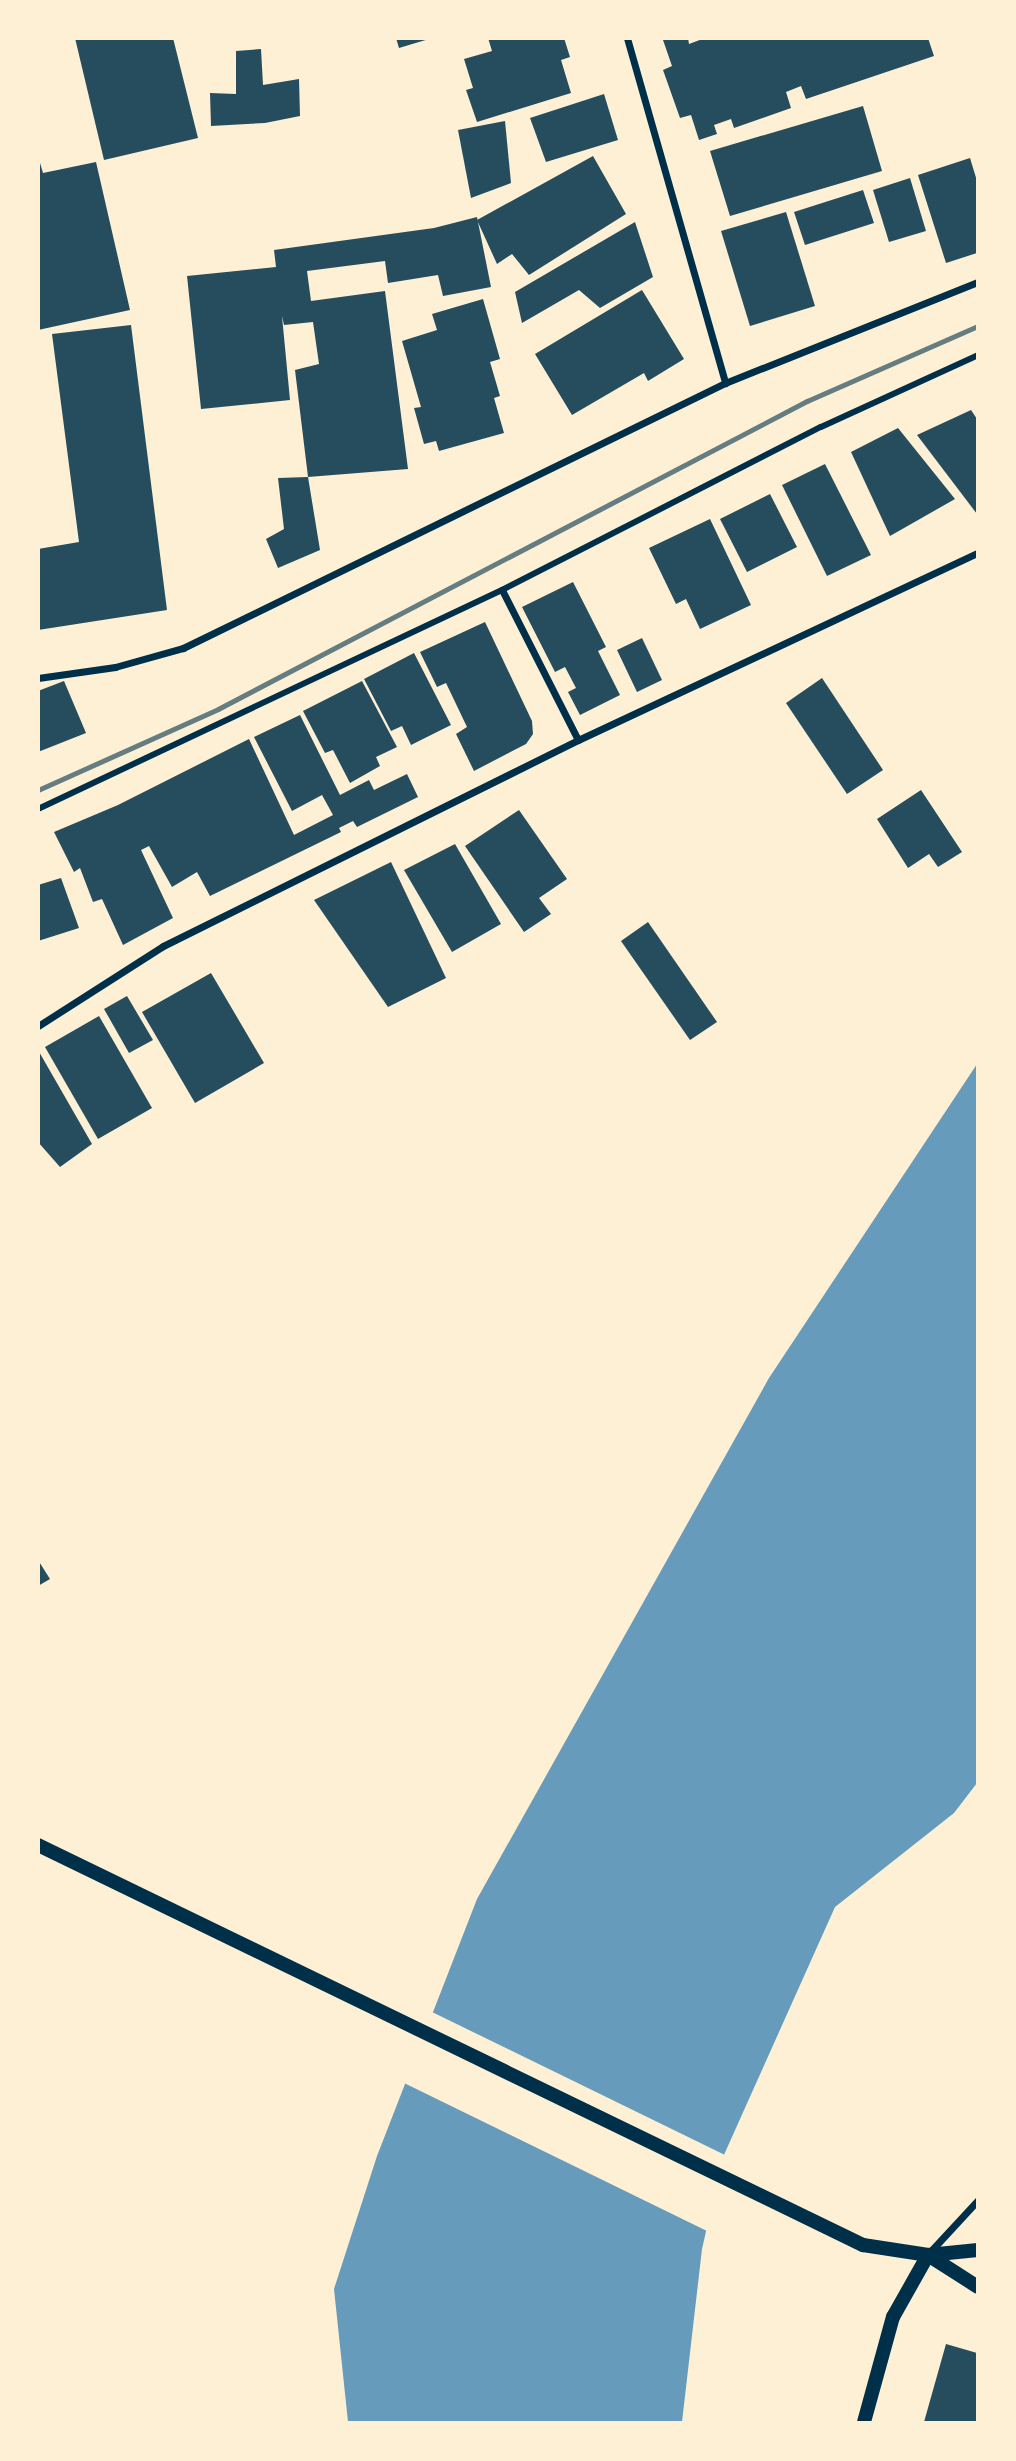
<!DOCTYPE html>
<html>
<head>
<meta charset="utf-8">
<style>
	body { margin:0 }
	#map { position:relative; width:1016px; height:2461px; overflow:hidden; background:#fdf0d5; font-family:Helvetica,sans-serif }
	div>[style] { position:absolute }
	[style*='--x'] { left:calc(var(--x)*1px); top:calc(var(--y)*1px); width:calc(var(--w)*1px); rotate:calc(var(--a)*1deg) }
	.water>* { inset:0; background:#669bbc }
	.pier>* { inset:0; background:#fdf0d5 }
	.building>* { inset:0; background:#264d5e }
	.pedestrian>* { height:6px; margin:-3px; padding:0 3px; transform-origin:3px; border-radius:3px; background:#003049 }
	.minor>* { height:7px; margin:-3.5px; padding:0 3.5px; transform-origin:3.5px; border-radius:3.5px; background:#003049 }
	.secondary>* { height:14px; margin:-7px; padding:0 7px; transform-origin:7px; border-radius:7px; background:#003049 }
	.rail>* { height:5px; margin:-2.5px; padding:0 2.5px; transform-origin:2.5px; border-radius:2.5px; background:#657d81 }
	span { translate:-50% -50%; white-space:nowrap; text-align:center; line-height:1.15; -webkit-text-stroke:7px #fdf0d5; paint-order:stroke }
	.frame { position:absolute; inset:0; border:40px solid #fdf0d5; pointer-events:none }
</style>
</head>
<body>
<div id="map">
	<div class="water">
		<div style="clip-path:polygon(977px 1064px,977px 1783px,954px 1813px,835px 1907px,723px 2157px,702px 2249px,682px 2422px,348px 2422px,334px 2289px,377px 2156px,477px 1899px,769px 1378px)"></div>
	</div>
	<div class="pier">
		<div style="clip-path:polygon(430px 2011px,727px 2156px,709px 2232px,402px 2082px)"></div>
	</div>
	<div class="building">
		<div style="clip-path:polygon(75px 38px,173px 38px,198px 138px,104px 160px)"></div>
		<div style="clip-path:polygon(396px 38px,429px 38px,429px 39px,399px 48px)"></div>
		<div style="clip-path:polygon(488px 38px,564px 38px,570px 57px,561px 60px,571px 93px,477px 122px,466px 90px,473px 88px,464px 59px,492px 51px)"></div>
		<div style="clip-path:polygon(688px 38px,689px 44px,705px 38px,928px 38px,934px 56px,806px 99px,801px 86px,786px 92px,791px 108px,734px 128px,731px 119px,714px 125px,717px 134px,699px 140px,691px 115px,680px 118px,663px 70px,672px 66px,663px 40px)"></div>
		<div style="clip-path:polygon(261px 49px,263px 85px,299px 79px,300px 116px,265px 123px,211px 126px,210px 93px,236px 94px,236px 51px)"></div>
		<div style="clip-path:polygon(604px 94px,618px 140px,546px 162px,530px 118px)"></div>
		<div style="clip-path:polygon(863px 106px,882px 171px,730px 216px,710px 151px)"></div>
		<div style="clip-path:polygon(505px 121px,511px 183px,471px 198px,458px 130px)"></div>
		<div style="clip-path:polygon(38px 156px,43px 173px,96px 162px,130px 310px,38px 330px)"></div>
		<div style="clip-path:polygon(593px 156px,626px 214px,529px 275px,512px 254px,497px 264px,477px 220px)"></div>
		<div style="clip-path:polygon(970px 158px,977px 181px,977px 253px,946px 263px,918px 175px)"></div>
		<div style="clip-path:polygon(910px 178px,926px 231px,889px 242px,873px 190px)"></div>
		<div style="clip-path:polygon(863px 190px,874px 223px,805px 245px,794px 212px)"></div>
		<div style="clip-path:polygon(786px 212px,815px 306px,750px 326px,721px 231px)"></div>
		<div style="clip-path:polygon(477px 217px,491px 287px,443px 296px,438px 275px,388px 283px,385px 261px,307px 271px,311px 301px,385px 291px,408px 469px,308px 477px,295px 370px,319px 364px,313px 322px,284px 325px,282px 316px,290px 400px,201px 409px,187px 276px,276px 267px,274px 250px,434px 228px)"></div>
		<div style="clip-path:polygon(635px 222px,653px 277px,600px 308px,579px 290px,522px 323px,515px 292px)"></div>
		<div style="clip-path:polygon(642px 290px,684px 359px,648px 381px,644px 373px,572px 415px,535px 354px)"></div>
		<div style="clip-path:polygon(483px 299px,500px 359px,490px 362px,500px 396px,494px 398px,504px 433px,439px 451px,436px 441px,424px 444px,414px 408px,421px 407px,402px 341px,437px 330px,432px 314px)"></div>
		<div style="clip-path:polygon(131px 325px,167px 610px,38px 630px,38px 549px,79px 542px,52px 334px)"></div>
		<div style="clip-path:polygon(971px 410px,977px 419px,977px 514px,917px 435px)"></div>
		<div style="clip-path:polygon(898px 428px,955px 499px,890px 536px,851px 452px)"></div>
		<div style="clip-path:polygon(825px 464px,871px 555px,827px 576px,782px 485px)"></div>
		<div style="clip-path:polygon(308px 477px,320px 550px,278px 568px,266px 539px,284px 529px,278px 478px)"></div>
		<div style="clip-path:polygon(770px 494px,797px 547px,747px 572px,720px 519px)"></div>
		<div style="clip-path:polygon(710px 519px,751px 605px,700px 629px,686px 599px,676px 604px,649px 548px)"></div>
		<div style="clip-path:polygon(573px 582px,606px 647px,598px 651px,620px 695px,580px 715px,568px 692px,576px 688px,565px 667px,555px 672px,522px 607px)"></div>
		<div style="clip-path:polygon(485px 622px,532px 721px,533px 734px,526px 744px,474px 771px,456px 734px,467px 727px,446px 683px,437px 687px,420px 652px)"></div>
		<div style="clip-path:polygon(642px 638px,662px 680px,637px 692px,617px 650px)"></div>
		<div style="clip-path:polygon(414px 653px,451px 725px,411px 745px,402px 726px,391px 731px,364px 679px)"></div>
		<div style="clip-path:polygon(822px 678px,883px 770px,847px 794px,786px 703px)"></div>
		<div style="clip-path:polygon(64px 681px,86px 733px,38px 752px,38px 691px)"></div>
		<div style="clip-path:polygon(362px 681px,397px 747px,376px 757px,380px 766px,350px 783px,333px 750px,325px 753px,303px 711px)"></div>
		<div style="clip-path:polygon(300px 715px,340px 795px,369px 780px,374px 790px,407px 774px,418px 797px,357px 827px,353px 821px,339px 828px,341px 832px,210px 896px,197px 872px,172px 887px,149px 846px,141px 850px,173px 918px,123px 945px,102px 899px,93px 902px,80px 868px,74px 872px,54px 832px,118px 805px,249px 739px,294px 835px,333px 815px,322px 795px,292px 811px,254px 737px)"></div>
		<div style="clip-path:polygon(921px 790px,962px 852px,938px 867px,929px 854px,908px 868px,877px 819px)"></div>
		<div style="clip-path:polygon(519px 810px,567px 879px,539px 898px,551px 914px,524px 932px,465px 846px)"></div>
		<div style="clip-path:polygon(455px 844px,501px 924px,452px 952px,404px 870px)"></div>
		<div style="clip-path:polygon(391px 862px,446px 978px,388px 1007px,314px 900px)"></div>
		<div style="clip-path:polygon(61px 878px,79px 928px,38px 941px,38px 885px)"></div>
		<div style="clip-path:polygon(648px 922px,717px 1022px,690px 1040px,621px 941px)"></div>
		<div style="clip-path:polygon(211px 973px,264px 1063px,195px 1103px,142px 1012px)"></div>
		<div style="clip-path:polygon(127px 996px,153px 1040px,129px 1053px,104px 1009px)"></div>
		<div style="clip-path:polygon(99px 1016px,152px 1108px,98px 1139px,45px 1047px)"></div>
		<div style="clip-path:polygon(38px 1050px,92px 1144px,60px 1167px,38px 1142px)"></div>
		<div style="clip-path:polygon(38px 1560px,50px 1579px,38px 1586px)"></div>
		<div style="clip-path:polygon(946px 2344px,977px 2353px,977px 2422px,924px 2422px)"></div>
	</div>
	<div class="pedestrian">
		<div style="--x:38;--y:809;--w:513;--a:-25.27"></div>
		<div style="--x:502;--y:590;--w:358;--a:-27.1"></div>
		<div style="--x:821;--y:427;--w:173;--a:-24.6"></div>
	</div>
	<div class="minor">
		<div style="--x:627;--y:38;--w:359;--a:74.1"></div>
		<div style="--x:502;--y:590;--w:168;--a:63.1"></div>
		<div style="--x:38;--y:678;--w:78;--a:-8.1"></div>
		<div style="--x:115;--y:667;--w:71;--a:-15.6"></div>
		<div style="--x:183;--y:648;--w:603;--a:-26.06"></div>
		<div style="--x:725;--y:383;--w:272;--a:-21.8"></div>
		<div style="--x:38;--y:1026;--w:148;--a:-32.6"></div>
		<div style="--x:163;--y:946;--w:463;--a:-26.4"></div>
		<div style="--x:578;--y:740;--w:441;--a:-25.1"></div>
		<div style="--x:928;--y:2254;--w:74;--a:-47.2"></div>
	</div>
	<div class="secondary">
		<div style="--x:38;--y:1845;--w:917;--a:25.87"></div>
		<div style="--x:863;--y:2245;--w:66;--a:8.7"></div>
		<div style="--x:928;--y:2255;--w:50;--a:-5.7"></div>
		<div style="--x:928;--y:2255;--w:59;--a:32.6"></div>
		<div style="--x:864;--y:2422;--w:109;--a:-74.6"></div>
		<div style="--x:893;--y:2317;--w:71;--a:-60.6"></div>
	</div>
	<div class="rail">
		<div style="--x:38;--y:790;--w:197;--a:-24.2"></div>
		<div style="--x:218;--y:709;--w:665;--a:-27.61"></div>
		<div style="--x:807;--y:401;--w:187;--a:-23.7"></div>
	</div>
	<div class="frame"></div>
</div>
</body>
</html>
